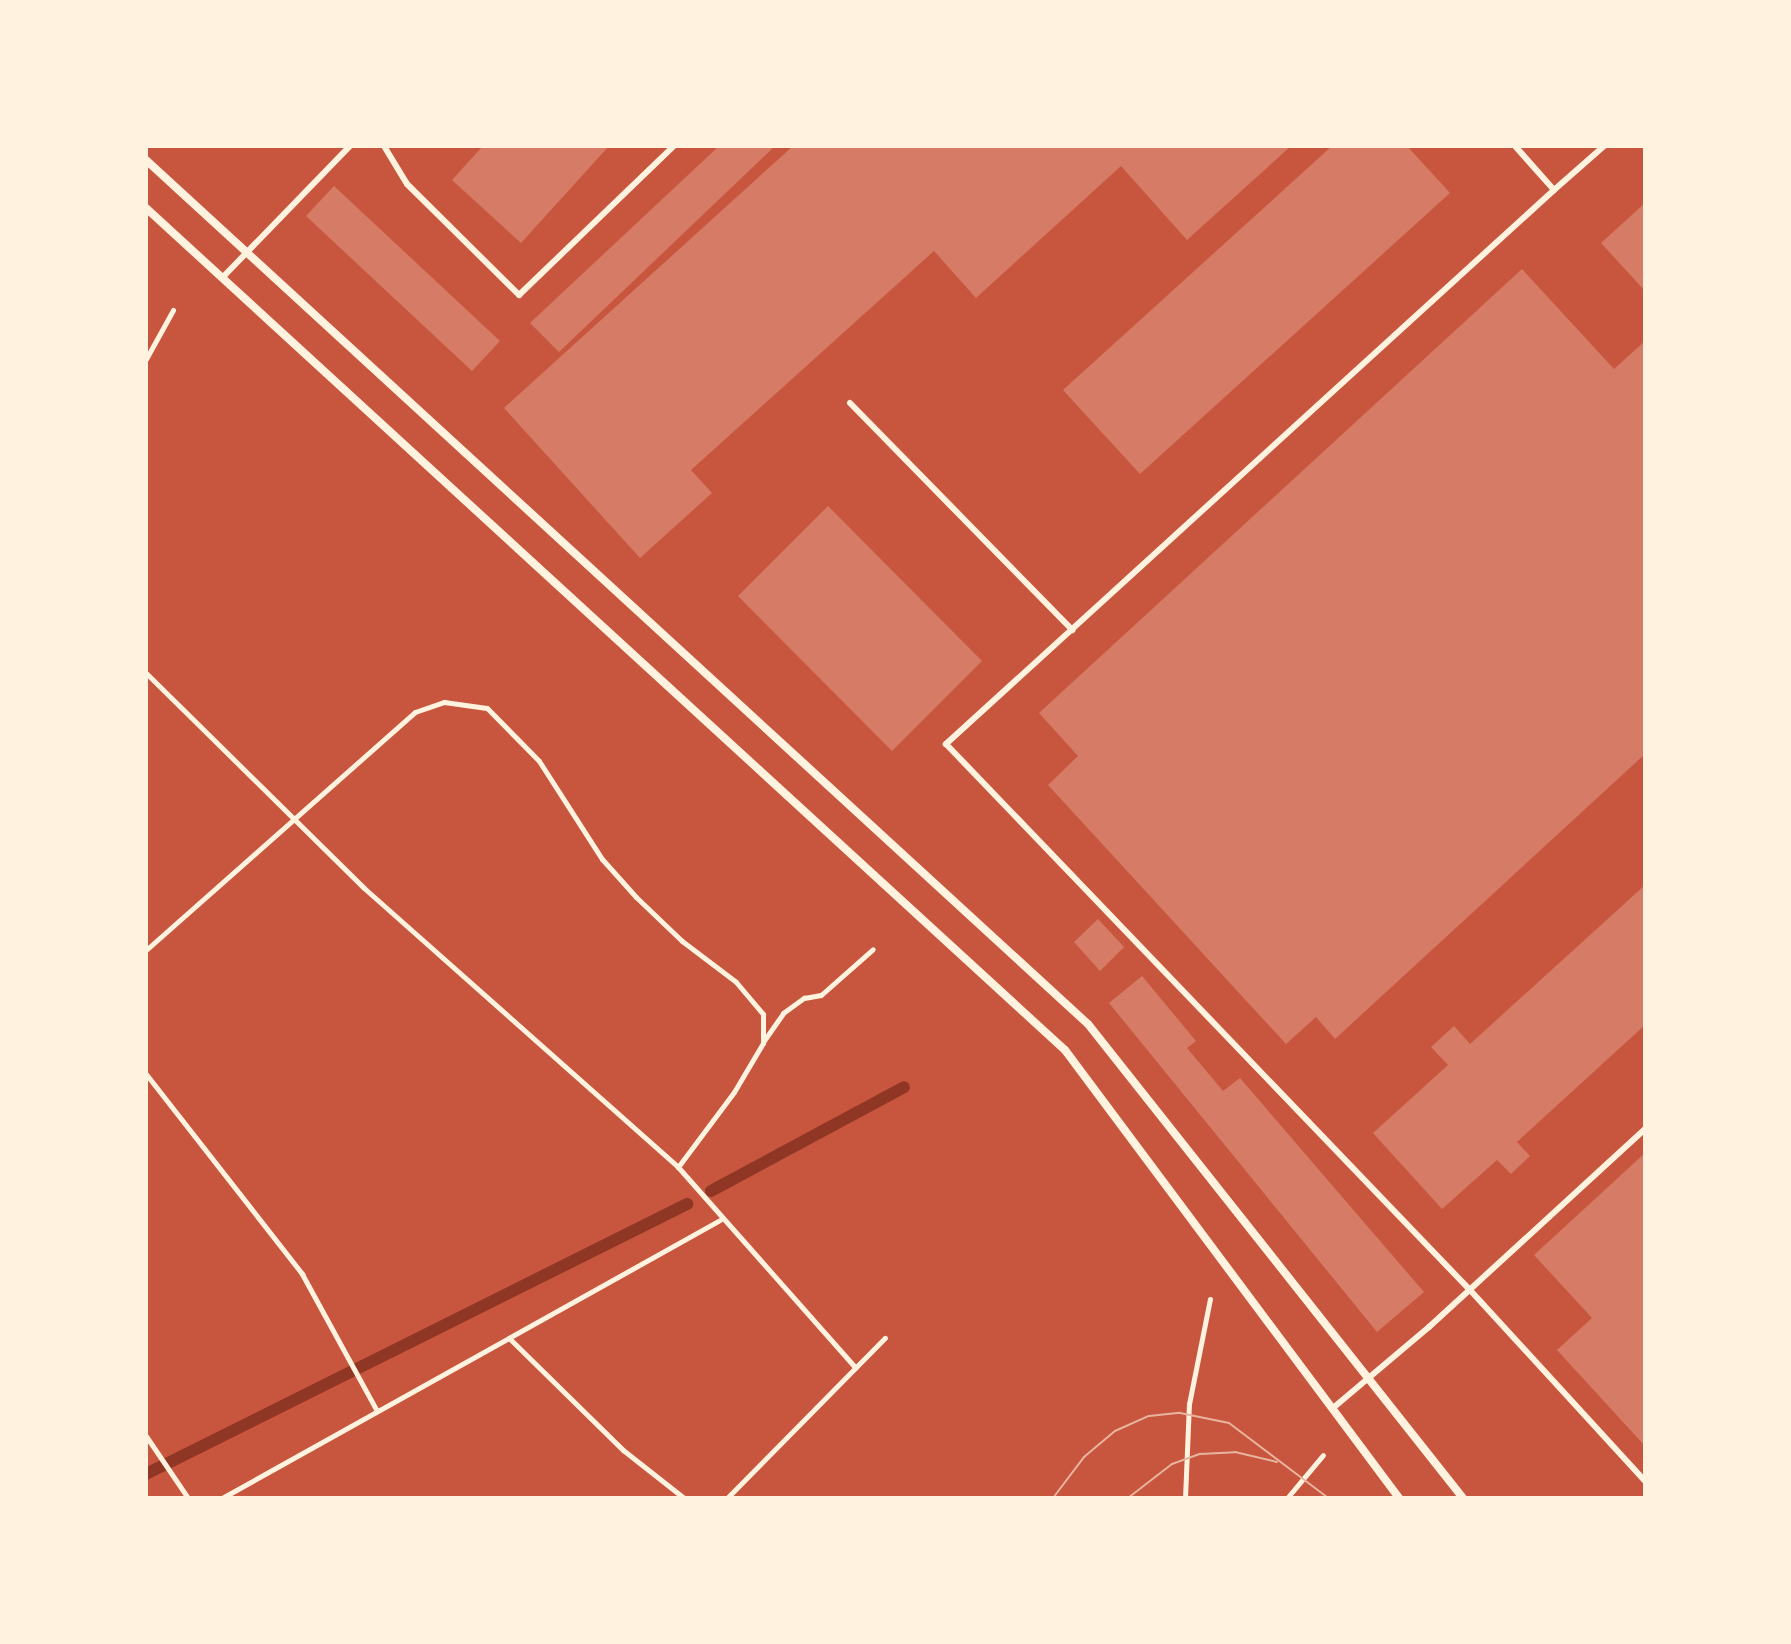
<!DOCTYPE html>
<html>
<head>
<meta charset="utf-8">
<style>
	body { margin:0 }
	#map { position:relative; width:1791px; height:1644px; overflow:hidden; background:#c8553d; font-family:Roboto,sans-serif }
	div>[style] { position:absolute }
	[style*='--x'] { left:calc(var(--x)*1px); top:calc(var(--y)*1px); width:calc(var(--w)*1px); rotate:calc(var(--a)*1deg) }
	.stream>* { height:12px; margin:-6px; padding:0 6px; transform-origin:6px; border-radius:6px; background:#8f3625 }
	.building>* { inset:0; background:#d67c66 }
	.path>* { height:5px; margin:-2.5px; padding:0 2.5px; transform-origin:2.5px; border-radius:2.5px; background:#fff3e0 }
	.service>* { height:6px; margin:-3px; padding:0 3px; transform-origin:3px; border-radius:3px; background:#fff3e0 }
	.minor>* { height:8px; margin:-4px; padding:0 4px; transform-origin:4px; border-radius:4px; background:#fff3e0 }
	.tram>* { height:2px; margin:-1px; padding:0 1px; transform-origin:1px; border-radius:1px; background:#e9b49f }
	span { translate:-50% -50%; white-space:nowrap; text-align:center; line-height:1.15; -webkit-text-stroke:6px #fff3e0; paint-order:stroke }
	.frame { position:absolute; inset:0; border:148px solid #fff3e0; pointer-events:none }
</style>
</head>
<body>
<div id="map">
	<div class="stream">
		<div style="--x:711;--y:1191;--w:219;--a:-28.3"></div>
		<div style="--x:146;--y:1474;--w:605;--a:-26.52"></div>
	</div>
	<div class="building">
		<div style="clip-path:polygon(483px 146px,609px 146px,521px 243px,452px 180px)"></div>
		<div style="clip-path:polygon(719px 146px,775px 146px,559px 352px,530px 323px)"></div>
		<div style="clip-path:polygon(793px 146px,1291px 146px,1187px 240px,1121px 166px,976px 298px,934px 251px,691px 470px,712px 493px,640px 558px,504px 408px)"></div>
		<div style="clip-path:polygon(1332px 146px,1407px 146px,1450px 193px,1140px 474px,1063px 390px)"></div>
		<div style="clip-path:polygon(334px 186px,500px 341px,472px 371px,306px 216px)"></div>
		<div style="clip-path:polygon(1645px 203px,1645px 291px,1601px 243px)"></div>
		<div style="clip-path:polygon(1522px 269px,1614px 369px,1645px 341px,1645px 754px,1335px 1039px,1316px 1017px,1286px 1044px,1048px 785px,1078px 756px,1039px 713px)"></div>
		<div style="clip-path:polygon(828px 506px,982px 661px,892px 751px,738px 596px)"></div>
		<div style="clip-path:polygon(1645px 885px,1645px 1025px,1517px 1142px,1530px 1156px,1511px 1174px,1497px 1160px,1442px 1209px,1373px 1133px,1448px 1065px,1431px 1047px,1454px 1026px,1470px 1044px)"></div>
		<div style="clip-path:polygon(1098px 919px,1124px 947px,1100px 971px,1074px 942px)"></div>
		<div style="clip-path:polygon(1142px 976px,1196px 1041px,1187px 1048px,1223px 1091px,1240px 1078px,1424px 1292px,1377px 1332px,1109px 1003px)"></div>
		<div style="clip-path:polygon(1645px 1153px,1645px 1446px,1557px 1350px,1592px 1318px,1534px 1255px)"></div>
	</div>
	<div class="path">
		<div style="--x:146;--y:359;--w:56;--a:-61.1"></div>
		<div style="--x:146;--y:673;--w:306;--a:44.6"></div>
		<div style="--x:364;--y:888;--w:420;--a:41.6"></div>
		<div style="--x:678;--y:1167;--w:268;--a:48.5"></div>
		<div style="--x:146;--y:950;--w:359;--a:-41.5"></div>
		<div style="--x:415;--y:712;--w:31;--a:-19"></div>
		<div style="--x:444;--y:702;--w:43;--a:7.9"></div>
		<div style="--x:487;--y:708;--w:74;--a:45.5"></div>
		<div style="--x:539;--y:761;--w:117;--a:57.3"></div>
		<div style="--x:602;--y:859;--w:51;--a:48.2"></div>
		<div style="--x:636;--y:897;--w:64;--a:43.7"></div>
		<div style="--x:682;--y:941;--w:68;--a:37.2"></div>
		<div style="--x:736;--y:982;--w:42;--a:49.8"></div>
		<div style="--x:763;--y:1014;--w:29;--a:90"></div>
		<div style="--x:763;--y:1043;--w:57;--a:120.6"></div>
		<div style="--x:734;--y:1092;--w:94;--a:126.7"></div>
		<div style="--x:763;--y:1042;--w:35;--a:-55"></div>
		<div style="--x:783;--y:1013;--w:26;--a:-36"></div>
		<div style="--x:804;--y:998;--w:17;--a:-10"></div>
		<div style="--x:821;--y:995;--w:69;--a:-41.5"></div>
		<div style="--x:146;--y:1074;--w:254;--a:52"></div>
		<div style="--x:302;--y:1274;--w:156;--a:61.3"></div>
		<div style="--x:509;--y:1338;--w:160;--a:44.5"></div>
		<div style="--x:623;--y:1450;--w:78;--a:38.2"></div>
		<div style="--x:146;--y:1436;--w:75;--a:55.9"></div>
		<div style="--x:222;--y:1498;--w:570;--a:-29.17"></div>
		<div style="--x:727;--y:1498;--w:225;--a:-45.4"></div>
		<div style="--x:1185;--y:1498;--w:94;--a:-87.6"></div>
		<div style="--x:1189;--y:1404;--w:107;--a:-78.7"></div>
		<div style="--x:1287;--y:1498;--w:56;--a:-50.1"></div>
	</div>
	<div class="service">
		<div style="--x:384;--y:146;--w:44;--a:58.8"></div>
		<div style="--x:407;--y:184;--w:158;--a:44.7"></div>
		<div style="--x:519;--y:295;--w:215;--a:-43.9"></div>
		<div style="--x:1515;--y:146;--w:59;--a:48.4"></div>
		<div style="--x:1554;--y:190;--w:823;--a:137.66"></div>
		<div style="--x:946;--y:744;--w:757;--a:46.18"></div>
		<div style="--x:1470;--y:1290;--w:259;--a:47.5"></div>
		<div style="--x:1554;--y:190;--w:67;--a:-41.3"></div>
		<div style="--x:222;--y:278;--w:184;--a:-45.9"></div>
		<div style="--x:850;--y:403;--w:318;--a:45.6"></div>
		<div style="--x:1333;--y:1408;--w:126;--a:-40.2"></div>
		<div style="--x:1429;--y:1327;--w:293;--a:-42.5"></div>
	</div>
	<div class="minor">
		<div style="--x:146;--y:160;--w:1278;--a:42.53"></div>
		<div style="--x:1088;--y:1024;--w:604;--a:51.65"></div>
		<div style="--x:146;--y:208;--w:1246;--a:42.5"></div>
		<div style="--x:1065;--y:1050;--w:559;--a:53.29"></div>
	</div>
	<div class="tram">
		<div style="--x:1053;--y:1498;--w:51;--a:-52.9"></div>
		<div style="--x:1084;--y:1457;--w:40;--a:-40"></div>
		<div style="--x:1115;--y:1431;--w:37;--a:-24"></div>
		<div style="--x:1149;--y:1416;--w:31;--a:-6"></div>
		<div style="--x:1180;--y:1413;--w:50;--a:11.5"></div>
		<div style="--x:1229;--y:1423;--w:124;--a:37.1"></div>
		<div style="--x:1128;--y:1498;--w:56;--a:-37.7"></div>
		<div style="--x:1172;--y:1464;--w:30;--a:-20"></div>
		<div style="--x:1200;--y:1454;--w:35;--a:-3"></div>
		<div style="--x:1235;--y:1452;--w:43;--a:13.4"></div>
	</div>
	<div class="frame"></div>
</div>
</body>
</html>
